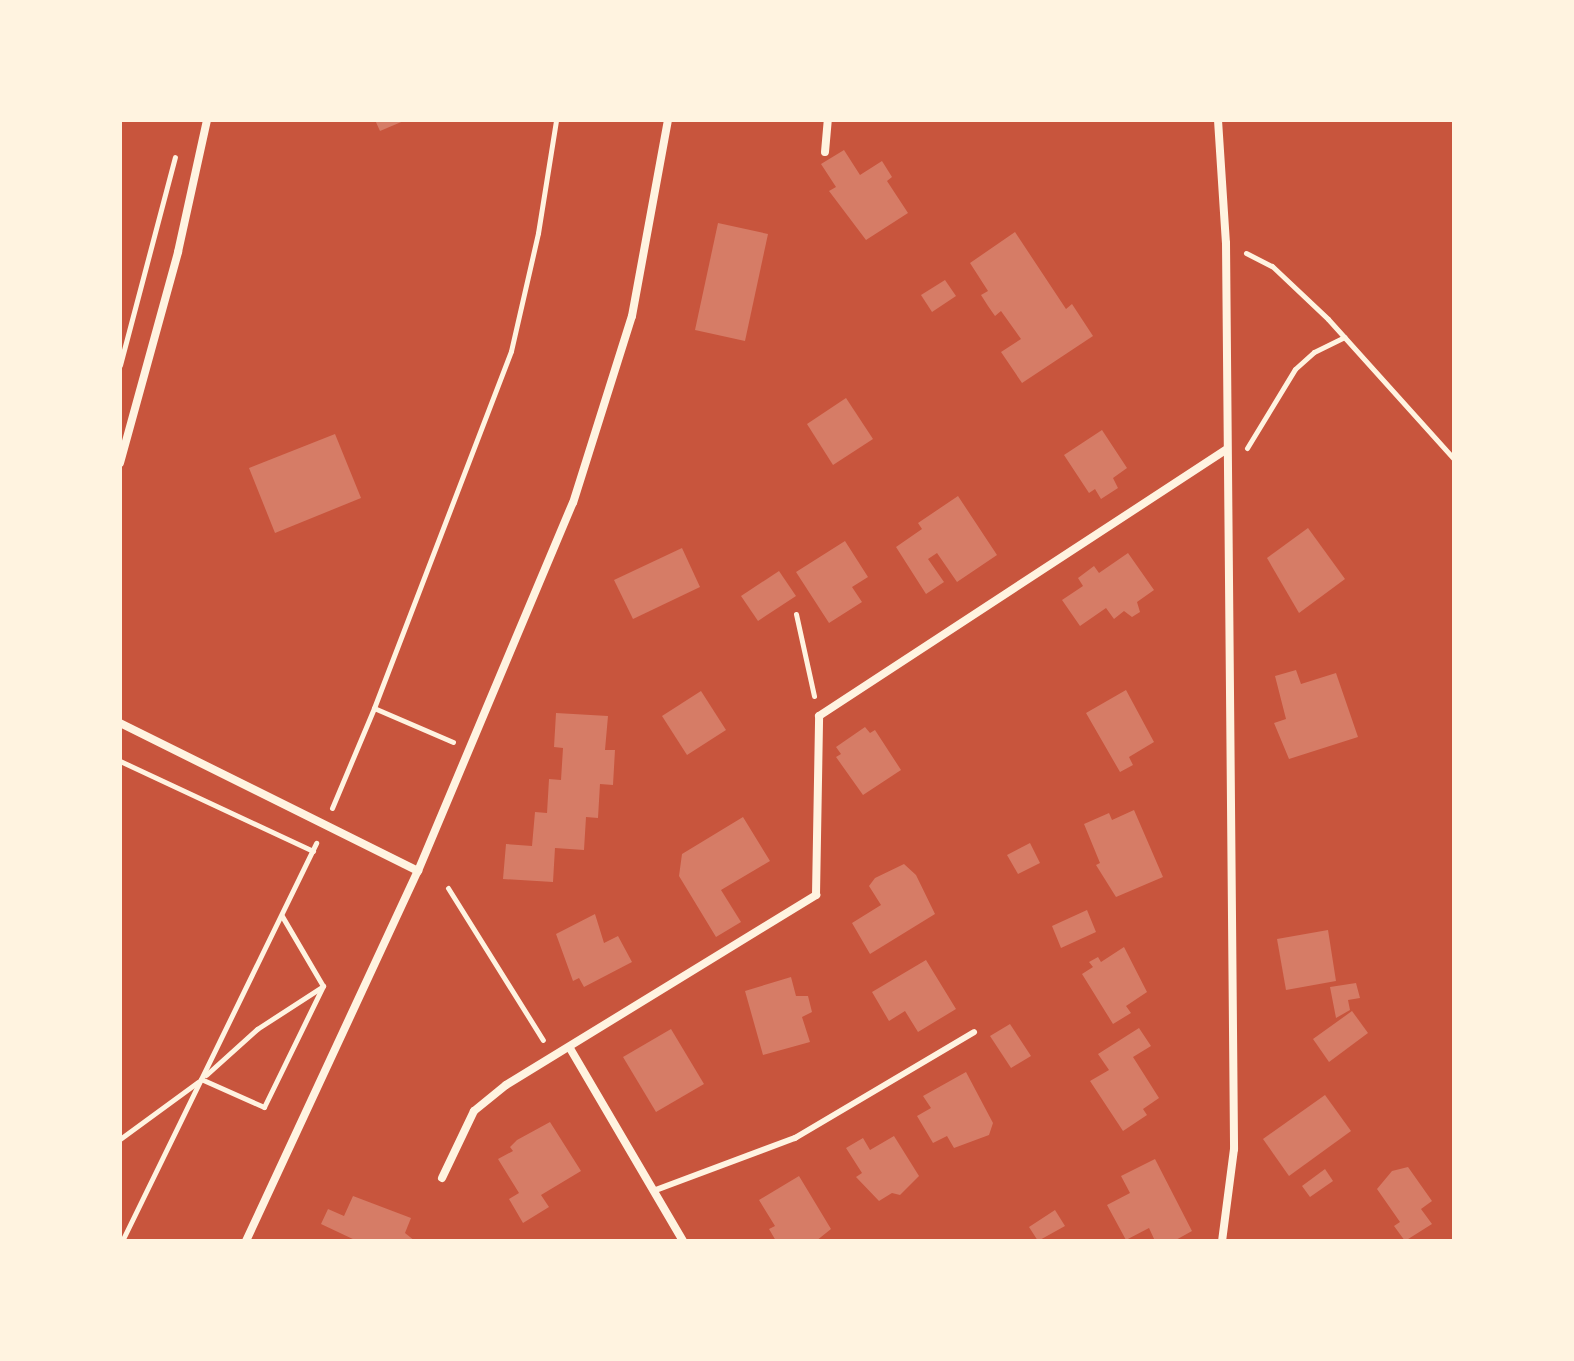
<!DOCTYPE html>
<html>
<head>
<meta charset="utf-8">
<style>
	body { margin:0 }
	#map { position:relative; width:1574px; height:1361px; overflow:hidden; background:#c8553d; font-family:Jost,sans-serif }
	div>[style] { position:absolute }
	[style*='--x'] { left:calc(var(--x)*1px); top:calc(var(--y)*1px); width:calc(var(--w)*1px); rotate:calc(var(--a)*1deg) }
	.building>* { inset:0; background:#d67c66 }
	.path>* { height:5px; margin:-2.5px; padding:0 2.5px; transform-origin:2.5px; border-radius:2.5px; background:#fff3e0 }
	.service>* { height:6px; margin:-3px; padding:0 3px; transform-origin:3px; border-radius:3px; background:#fff3e0 }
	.minor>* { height:8px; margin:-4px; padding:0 4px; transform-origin:4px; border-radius:4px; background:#fff3e0 }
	span { translate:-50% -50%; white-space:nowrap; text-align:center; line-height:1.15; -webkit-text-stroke:8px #fff3e0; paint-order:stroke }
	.frame { position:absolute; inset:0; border:122px solid #fff3e0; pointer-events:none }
</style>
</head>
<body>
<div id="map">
	<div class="building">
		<div style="clip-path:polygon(375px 120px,406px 120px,380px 131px)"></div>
		<div style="clip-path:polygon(844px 150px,860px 175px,882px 161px,892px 177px,887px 181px,908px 213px,866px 240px,829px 191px,836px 187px,821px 164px)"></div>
		<div style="clip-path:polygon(718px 223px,768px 234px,745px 341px,695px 330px)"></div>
		<div style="clip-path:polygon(1015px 232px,1066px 309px,1072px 304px,1093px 336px,1022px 383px,1001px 352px,1021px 339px,1001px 311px,995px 316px,988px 306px,981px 295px,988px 291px,970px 263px)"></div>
		<div style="clip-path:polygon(945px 280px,956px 296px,932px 312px,921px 295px)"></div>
		<div style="clip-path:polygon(846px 398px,873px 439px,833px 465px,807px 424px)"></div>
		<div style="clip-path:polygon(1102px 430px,1127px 468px,1113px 478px,1118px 488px,1101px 499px,1095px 489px,1089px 493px,1064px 455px)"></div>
		<div style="clip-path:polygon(335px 434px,361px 498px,275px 533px,249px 468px)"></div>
		<div style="clip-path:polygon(958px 496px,997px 555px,957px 582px,937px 553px,928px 559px,944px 582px,926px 594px,896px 547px,922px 529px,918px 523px)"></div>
		<div style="clip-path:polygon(1308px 528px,1345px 579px,1299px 613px,1267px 558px)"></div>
		<div style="clip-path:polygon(845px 541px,868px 577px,852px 587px,862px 602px,829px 623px,796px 572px)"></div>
		<div style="clip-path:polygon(682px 548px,700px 587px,633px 619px,614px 580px)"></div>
		<div style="clip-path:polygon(1128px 553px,1154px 590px,1137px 602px,1140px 612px,1132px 617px,1124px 611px,1114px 619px,1106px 608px,1080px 626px,1062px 600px,1083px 586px,1078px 578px,1094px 566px,1099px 573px)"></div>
		<div style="clip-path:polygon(779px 571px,796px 596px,758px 621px,741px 596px)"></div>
		<div style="clip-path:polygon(1296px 670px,1301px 684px,1336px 673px,1358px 737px,1289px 759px,1274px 723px,1286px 719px,1275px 676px)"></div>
		<div style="clip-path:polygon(1126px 690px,1154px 742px,1129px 757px,1133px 765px,1120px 772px,1086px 713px)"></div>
		<div style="clip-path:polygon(701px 691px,726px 730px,687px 755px,662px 716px)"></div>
		<div style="clip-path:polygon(556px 713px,608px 716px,605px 750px,615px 750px,613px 785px,600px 784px,598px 818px,586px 817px,584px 850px,555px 848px,553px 882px,503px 879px,506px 844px,532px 846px,535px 812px,547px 813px,549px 779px,561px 780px,563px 748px,554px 747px)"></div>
		<div style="clip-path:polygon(865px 727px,870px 733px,875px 730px,901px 770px,863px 795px,836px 757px,841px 754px,836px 747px)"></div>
		<div style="clip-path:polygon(1134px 810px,1163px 877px,1116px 897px,1096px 865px,1100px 863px,1084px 824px,1109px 813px,1112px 820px)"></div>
		<div style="clip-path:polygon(743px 817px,770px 861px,721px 890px,741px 922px,716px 937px,679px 876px,682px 854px)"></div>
		<div style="clip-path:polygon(1030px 843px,1040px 863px,1018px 874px,1007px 855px)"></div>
		<div style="clip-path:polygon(904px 864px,916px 875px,935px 914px,870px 954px,852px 923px,881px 905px,869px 886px,875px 878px)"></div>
		<div style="clip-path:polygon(1087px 910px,1096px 932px,1061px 948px,1052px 926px)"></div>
		<div style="clip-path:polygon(595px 914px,604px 943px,618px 936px,632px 962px,584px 987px,579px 978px,573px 981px,556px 934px)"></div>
		<div style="clip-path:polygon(1328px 930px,1336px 981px,1286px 990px,1277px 939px)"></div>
		<div style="clip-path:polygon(1124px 947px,1147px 992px,1126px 1006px,1131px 1013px,1113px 1024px,1082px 974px,1093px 967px,1089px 962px,1098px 957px,1101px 962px)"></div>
		<div style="clip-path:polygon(926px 960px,956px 1009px,918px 1032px,905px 1011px,889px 1021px,872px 992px)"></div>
		<div style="clip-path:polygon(791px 977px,796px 996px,808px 996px,812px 1012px,802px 1017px,810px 1042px,763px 1055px,745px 991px)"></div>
		<div style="clip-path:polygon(1356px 983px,1360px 998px,1348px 1000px,1350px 1010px,1336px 1018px,1330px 987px)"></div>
		<div style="clip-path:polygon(1352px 1011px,1368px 1033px,1329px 1062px,1313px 1039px)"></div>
		<div style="clip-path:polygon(1010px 1024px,1031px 1056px,1011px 1068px,990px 1036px)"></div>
		<div style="clip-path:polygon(1139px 1028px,1151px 1046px,1133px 1057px,1159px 1098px,1143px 1109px,1147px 1115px,1123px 1131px,1090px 1081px,1109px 1070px,1098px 1054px)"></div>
		<div style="clip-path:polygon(671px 1029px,704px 1084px,656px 1112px,623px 1057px)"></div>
		<div style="clip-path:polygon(966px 1072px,993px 1123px,989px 1135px,954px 1148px,947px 1136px,933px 1143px,917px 1116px,931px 1108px,923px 1096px)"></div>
		<div style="clip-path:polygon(1325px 1095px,1351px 1131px,1289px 1176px,1263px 1139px)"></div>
		<div style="clip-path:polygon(550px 1122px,581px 1171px,541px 1195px,549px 1207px,523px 1223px,509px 1199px,519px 1193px,498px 1159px,513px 1151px,510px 1147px,517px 1140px)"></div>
		<div style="clip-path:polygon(894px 1136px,919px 1176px,900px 1195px,892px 1193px,879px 1201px,856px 1177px,862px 1173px,846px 1148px,863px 1138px,870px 1150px)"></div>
		<div style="clip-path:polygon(1155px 1159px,1192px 1231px,1174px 1241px,1155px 1241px,1149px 1228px,1126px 1240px,1107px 1205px,1130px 1193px,1121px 1176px)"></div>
		<div style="clip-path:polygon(1408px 1167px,1432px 1201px,1421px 1209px,1432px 1224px,1405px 1241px,1394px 1226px,1400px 1222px,1377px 1189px,1392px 1171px)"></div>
		<div style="clip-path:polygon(1325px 1169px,1333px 1181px,1310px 1197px,1302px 1186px)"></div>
		<div style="clip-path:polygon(799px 1176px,831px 1229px,816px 1241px,776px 1241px,769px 1229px,775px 1226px,759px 1200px)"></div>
		<div style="clip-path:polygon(353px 1196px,411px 1218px,405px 1233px,415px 1241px,357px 1241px,321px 1224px,328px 1209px,344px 1216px)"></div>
		<div style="clip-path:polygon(1055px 1210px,1065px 1226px,1038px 1241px,1029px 1227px)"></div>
	</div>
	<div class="path">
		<div style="--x:1246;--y:253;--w:29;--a:27"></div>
		<div style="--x:1272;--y:266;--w:77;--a:43.4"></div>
		<div style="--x:1328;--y:319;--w:188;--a:48"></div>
		<div style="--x:120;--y:365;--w:215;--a:-75.2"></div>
		<div style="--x:1247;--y:448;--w:92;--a:-58.7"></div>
		<div style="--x:1295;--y:369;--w:25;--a:-42"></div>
		<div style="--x:1314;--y:352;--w:34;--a:-26"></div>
		<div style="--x:796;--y:614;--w:84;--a:77.6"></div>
		<div style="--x:374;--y:708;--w:382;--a:-69"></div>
		<div style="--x:511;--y:351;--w:121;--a:-77.1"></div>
		<div style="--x:538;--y:233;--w:114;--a:-80.9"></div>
		<div style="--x:120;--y:761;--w:213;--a:25"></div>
		<div style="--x:332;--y:808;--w:108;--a:-67.2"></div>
		<div style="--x:374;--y:708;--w:86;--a:23.3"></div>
		<div style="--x:448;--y:888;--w:179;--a:58"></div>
		<div style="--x:206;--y:1075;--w:69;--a:-42"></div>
		<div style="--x:257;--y:1029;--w:77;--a:-32.9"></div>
		<div style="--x:201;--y:1079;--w:69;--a:24"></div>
		<div style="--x:264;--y:1107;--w:135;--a:-64"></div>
		<div style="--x:323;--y:986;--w:81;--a:-120.4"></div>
		<div style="--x:120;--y:1139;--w:97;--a:-36.2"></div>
		<div style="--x:122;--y:1241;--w:443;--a:-64"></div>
	</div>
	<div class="service">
		<div style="--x:653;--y:1191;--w:152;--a:-20.5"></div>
		<div style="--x:795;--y:1138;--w:208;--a:-30.6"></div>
	</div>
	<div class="minor">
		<div style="--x:1218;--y:120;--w:123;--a:86.3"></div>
		<div style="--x:1226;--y:243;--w:906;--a:89.49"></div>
		<div style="--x:1234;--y:1149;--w:93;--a:97.4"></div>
		<div style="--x:825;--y:152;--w:32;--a:-85"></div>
		<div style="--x:120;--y:463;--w:219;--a:-74.6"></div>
		<div style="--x:178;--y:252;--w:135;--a:-77.6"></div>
		<div style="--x:120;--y:723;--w:333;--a:26.4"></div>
		<div style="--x:571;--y:1050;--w:221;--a:59.6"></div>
		<div style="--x:442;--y:1178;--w:74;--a:-64.5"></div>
		<div style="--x:474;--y:1111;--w:41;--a:-39.1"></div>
		<div style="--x:506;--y:1085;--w:364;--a:-31.5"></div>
		<div style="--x:816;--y:895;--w:179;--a:-89"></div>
		<div style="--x:819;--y:716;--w:486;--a:-33.2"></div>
		<div style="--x:246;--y:1241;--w:408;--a:-65.1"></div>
		<div style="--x:418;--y:871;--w:399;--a:-67.2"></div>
		<div style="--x:573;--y:503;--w:196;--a:-72.5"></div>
		<div style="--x:632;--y:316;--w:199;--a:-79.6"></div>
	</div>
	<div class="frame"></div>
</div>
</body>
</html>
